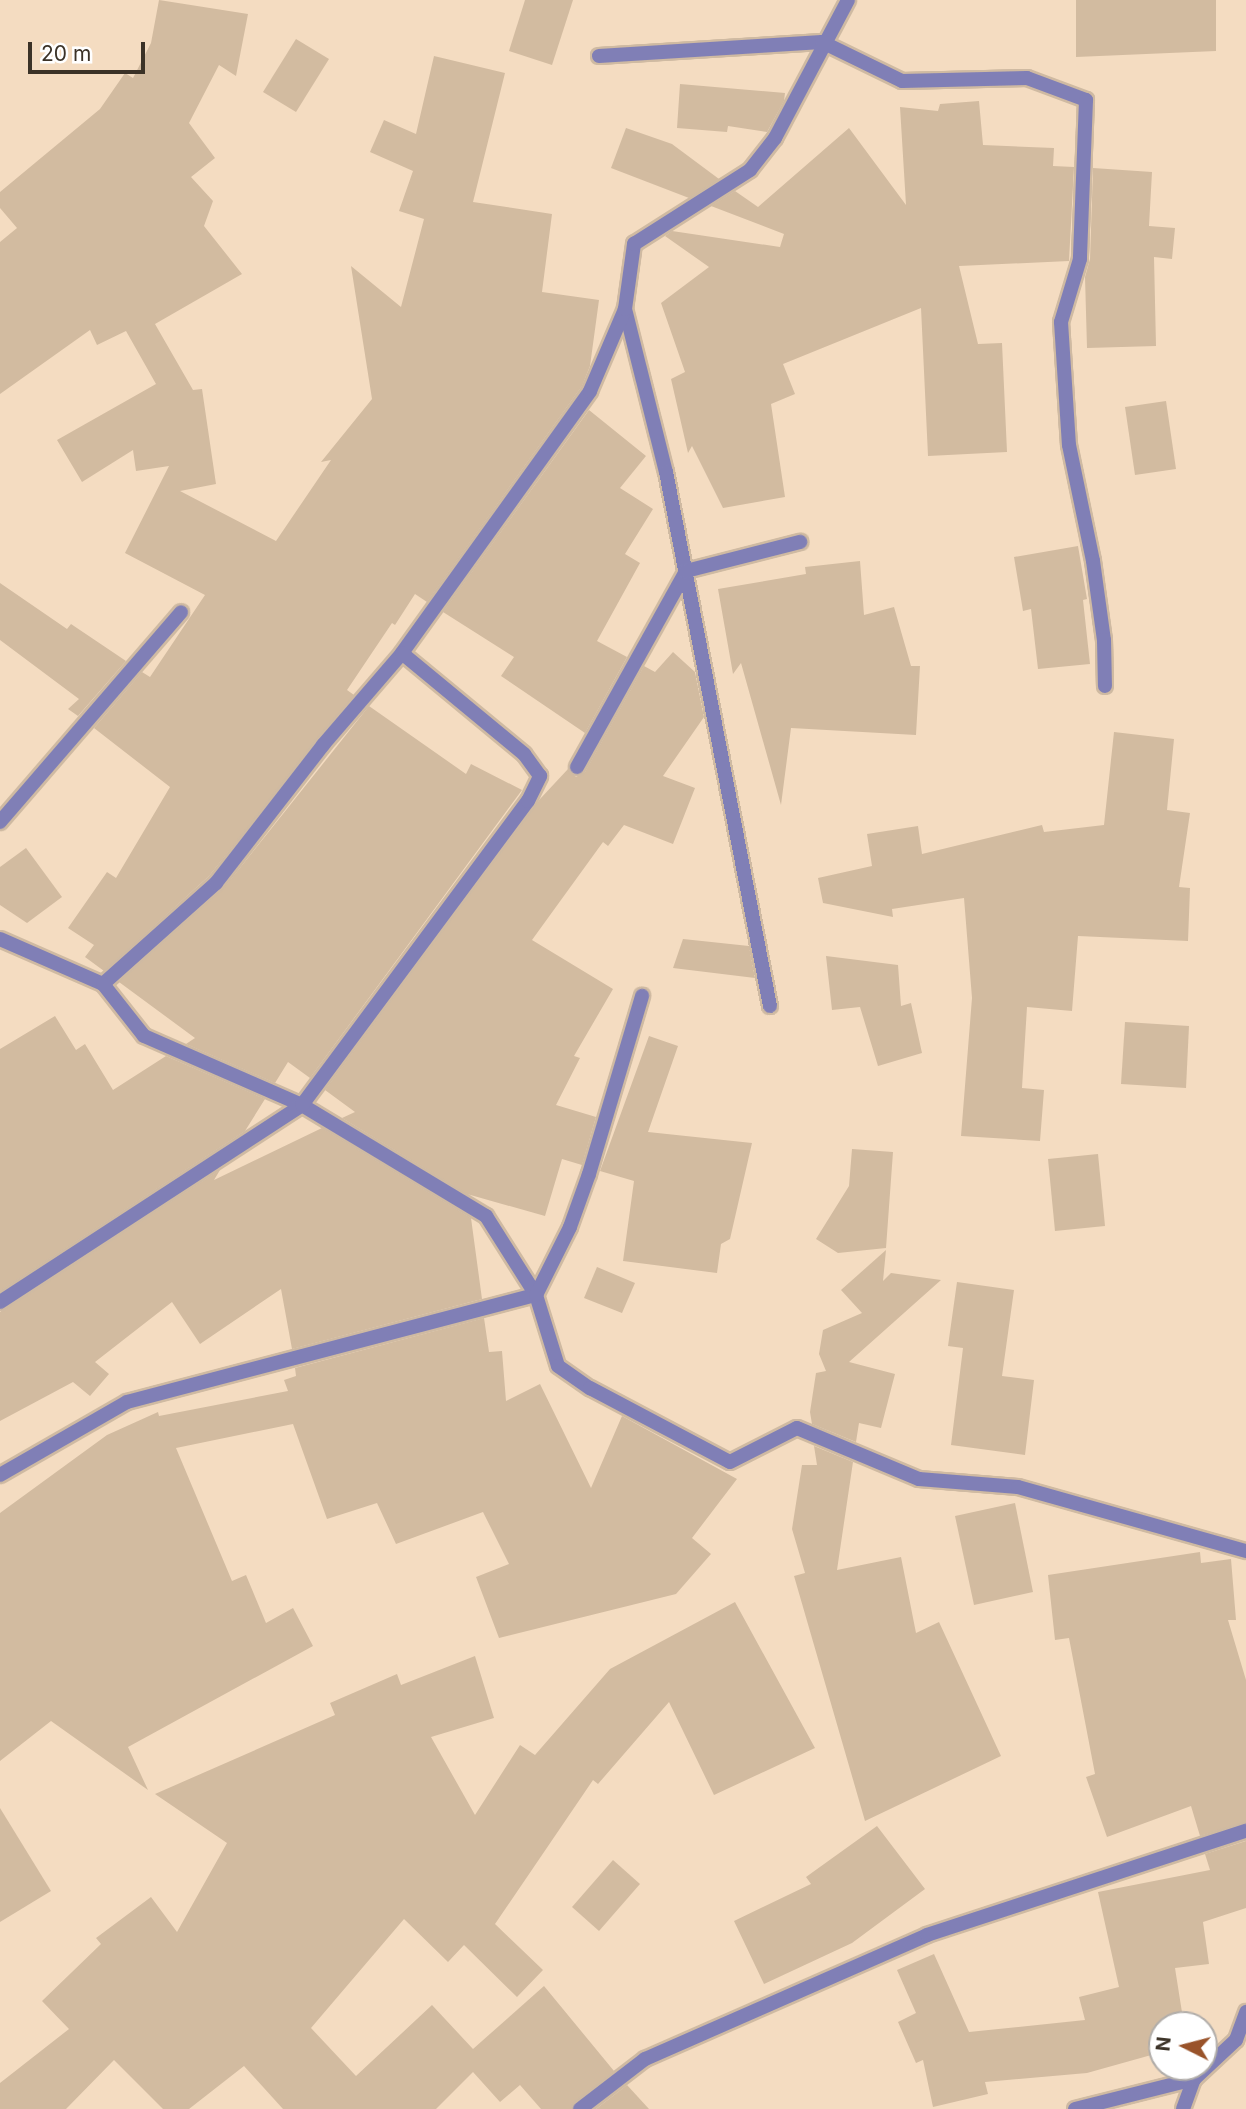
<!DOCTYPE html>
<html>
<head>
<meta charset="utf-8">
<style>
	body { margin:0 }
	#map { position:relative; width:1246px; height:2109px; overflow:hidden; background:#f4dcc1; font-family:Inter,sans-serif }
	div>[style] { position:absolute }
	[style*='--x'] { left:calc(var(--x)*1px); top:calc(var(--y)*1px); width:calc(var(--w)*1px); rotate:calc(var(--a)*1deg) }
	.building>* { inset:0; background:#d2bba0 }
	.roads { filter:drop-shadow(2px 0 #cfbaa2) drop-shadow(-2px 0 #cfbaa2) drop-shadow(0 2px #cfbaa2) drop-shadow(0 -2px #cfbaa2) }
	.street>* { height:14px; margin:-7px; padding:0 7px; transform-origin:7px; border-radius:7px; background:#807fb6 }
	span { translate:-50% -50%; white-space:nowrap; text-align:center; line-height:1.15; -webkit-text-stroke:7px #fff; paint-order:stroke }
	.north { position:absolute; left:1148px; top:2011px; width:70px; height:70px; box-sizing:border-box; background:#fff; border:2px solid #b1ada9; border-radius:50%; rotate:276deg; font-size:19px; font-weight:700; line-height:28px; text-align:center; color:#3b3227 }
	.north::after { content:''; display:block; margin:auto; width:24px; height:32px; background:#99532a; clip-path:polygon(50% 0,100% 100%,50% 72%,0 100%) }
	.scale { position:absolute; left:28px; top:42px; width:117px; height:32px; box-sizing:border-box; border:4px solid #3b3227; border-top:0; padding-left:9px; font-size:21px; line-height:24px; white-space:nowrap; color:#3b3227; -webkit-text-stroke:5px #fff; paint-order:stroke }
</style>
</head>
<body>
<div id="map">
	<div class="building">
		<div style="clip-path:polygon(159px 0,248px 14px,236px 76px,219px 65px,189px 123px,215px 158px,191px 177px,213px 201px,204px 226px,242px 274px,155px 324px,193px 390px,202px 389px,216px 484px,180px 491px,276px 541px,331px 460px,321px 462px,372px 399px,351px 266px,401px 307px,424px 219px,399px 211px,413px 171px,370px 152px,384px 120px,416px 134px,434px 56px,505px 73px,473px 202px,552px 214px,542px 292px,599px 300px,590px 366px,582px 386px,427px 602px,415px 594px,395px 625px,392px 623px,347px 690px,354px 695px,209px 876px,104px 971px,85px 957px,94px 945px,68px 928px,107px 872px,116px 878px,170px 787px,94px 728px,142px 672px,150px 677px,205px 595px,125px 553px,169px 466px,136px 471px,133px 450px,82px 482px,57px 440px,156px 384px,126px 331px,97px 345px,90px 330px,0 394px,0 242px,17px 228px,0 208px,0 192px,100px 109px,125px 73px,133px 78px,151px 43px)"></div>
		<div style="clip-path:polygon(525px 0,573px 0,552px 65px,509px 51px)"></div>
		<div style="clip-path:polygon(1076px 0,1216px 0,1216px 51px,1076px 57px)"></div>
		<div style="clip-path:polygon(296px 39px,329px 59px,296px 112px,263px 92px)"></div>
		<div style="clip-path:polygon(680px 84px,785px 93px,784px 101px,767px 132px,728px 126px,727px 132px,677px 128px)"></div>
		<div style="clip-path:polygon(979px 101px,983px 145px,1054px 148px,1053px 166px,1074px 167px,1069px 261px,959px 266px,978px 344px,1002px 343px,1007px 452px,928px 456px,921px 308px,783px 364px,795px 394px,771px 404px,785px 497px,723px 508px,692px 446px,688px 453px,671px 379px,685px 372px,661px 303px,709px 267px,665px 236px,672px 231px,780px 247px,784px 234px,711px 206px,735px 191px,758px 207px,849px 128px,906px 205px,900px 107px,938px 111px,940px 104px)"></div>
		<div style="clip-path:polygon(626px 128px,672px 144px,719px 179px,689px 198px,611px 168px)"></div>
		<div style="clip-path:polygon(1093px 168px,1152px 172px,1149px 226px,1175px 228px,1172px 259px,1154px 257px,1156px 346px,1087px 348px,1085px 277px,1090px 259px)"></div>
		<div style="clip-path:polygon(1166px 401px,1176px 469px,1135px 475px,1125px 407px)"></div>
		<div style="clip-path:polygon(589px 410px,646px 456px,620px 488px,653px 509px,625px 554px,640px 563px,597px 641px,627px 657px,585px 733px,501px 676px,514px 657px,443px 612px)"></div>
		<div style="clip-path:polygon(1078px 546px,1087px 599px,1083px 600px,1090px 664px,1038px 669px,1031px 609px,1023px 611px,1014px 557px)"></div>
		<div style="clip-path:polygon(860px 561px,864px 615px,894px 607px,911px 666px,920px 666px,916px 735px,791px 728px,781px 805px,741px 663px,733px 674px,718px 589px,806px 574px,805px 567px)"></div>
		<div style="clip-path:polygon(0 583px,67px 629px,71px 624px,126px 661px,78px 716px,68px 709px,79px 699px,0 640px)"></div>
		<div style="clip-path:polygon(673px 652px,695px 672px,704px 717px,663px 776px,695px 788px,673px 844px,624px 825px,608px 846px,603px 842px,532px 940px,613px 989px,574px 1056px,580px 1058px,556px 1105px,596px 1117px,582px 1165px,562px 1159px,545px 1216px,467px 1194px,342px 1118px,355px 1112px,325px 1090px,540px 799px,568px 769px,576px 777px,585px 772px,644px 666px,655px 672px)"></div>
		<div style="clip-path:polygon(369px 706px,466px 774px,471px 764px,522px 790px,310px 1078px,288px 1062px,275px 1083px,186px 1044px,195px 1038px,119px 982px,223px 889px)"></div>
		<div style="clip-path:polygon(1114px 732px,1174px 739px,1167px 810px,1190px 813px,1179px 887px,1190px 888px,1188px 941px,1078px 936px,1072px 1011px,1027px 1007px,1022px 1088px,1044px 1090px,1040px 1141px,961px 1136px,972px 998px,964px 898px,892px 909px,893px 917px,823px 903px,818px 878px,872px 866px,867px 834px,918px 826px,922px 854px,1042px 825px,1044px 832px,1104px 825px)"></div>
		<div style="clip-path:polygon(26px 848px,62px 897px,27px 923px,0 905px,0 867px)"></div>
		<div style="clip-path:polygon(683px 939px,749px 946px,755px 978px,673px 968px)"></div>
		<div style="clip-path:polygon(826px 956px,898px 965px,901px 1006px,911px 1003px,922px 1053px,878px 1066px,860px 1007px,832px 1010px)"></div>
		<div style="clip-path:polygon(55px 1016px,76px 1050px,85px 1044px,113px 1090px,166px 1056px,265px 1099px,245px 1131px,0 1291px,0 1049px)"></div>
		<div style="clip-path:polygon(1125px 1022px,1189px 1026px,1186px 1088px,1121px 1084px)"></div>
		<div style="clip-path:polygon(649px 1036px,678px 1046px,648px 1132px,752px 1143px,730px 1239px,721px 1244px,717px 1273px,623px 1261px,634px 1181px,600px 1171px)"></div>
		<div style="clip-path:polygon(322px 1128px,471px 1218px,482px 1299px,292px 1349px,281px 1289px,200px 1344px,172px 1302px,95px 1362px,109px 1374px,90px 1396px,73px 1382px,0 1421px,0 1312px,220px 1170px,214px 1180px)"></div>
		<div style="clip-path:polygon(852px 1149px,893px 1152px,886px 1248px,838px 1253px,816px 1239px,849px 1186px)"></div>
		<div style="clip-path:polygon(1098px 1154px,1105px 1226px,1055px 1231px,1048px 1159px)"></div>
		<div style="clip-path:polygon(886px 1250px,883px 1281px,891px 1273px,941px 1280px,849px 1362px,895px 1374px,881px 1428px,859px 1423px,856px 1442px,812px 1424px,810px 1412px,816px 1373px,826px 1371px,819px 1354px,823px 1330px,862px 1313px,841px 1290px)"></div>
		<div style="clip-path:polygon(597px 1267px,635px 1283px,622px 1313px,584px 1298px)"></div>
		<div style="clip-path:polygon(957px 1282px,1014px 1290px,1002px 1376px,1034px 1380px,1025px 1455px,951px 1445px,963px 1348px,948px 1346px)"></div>
		<div style="clip-path:polygon(484px 1318px,489px 1352px,502px 1351px,506px 1401px,540px 1384px,591px 1488px,622px 1416px,737px 1479px,692px 1538px,711px 1554px,676px 1594px,499px 1638px,476px 1577px,509px 1564px,483px 1512px,396px 1544px,377px 1503px,327px 1519px,293px 1424px,176px 1448px,232px 1581px,246px 1575px,266px 1623px,293px 1608px,313px 1646px,128px 1747px,148px 1790px,51px 1721px,0 1761px,0 1513px,107px 1435px,158px 1412px,159px 1416px,288px 1391px,284px 1380px,296px 1376px,295px 1368px)"></div>
		<div style="clip-path:polygon(814px 1446px,853px 1462px,837px 1570px,901px 1557px,916px 1633px,939px 1622px,1001px 1756px,865px 1821px,794px 1576px,805px 1573px,792px 1529px,802px 1465px,817px 1465px)"></div>
		<div style="clip-path:polygon(1015px 1503px,1033px 1592px,974px 1605px,955px 1516px)"></div>
		<div style="clip-path:polygon(1200px 1552px,1201px 1563px,1231px 1559px,1236px 1620px,1228px 1620px,1246px 1680px,1246px 1822px,1200px 1836px,1191px 1806px,1107px 1837px,1086px 1777px,1095px 1774px,1069px 1638px,1055px 1640px,1048px 1575px)"></div>
		<div style="clip-path:polygon(735px 1602px,815px 1748px,714px 1795px,669px 1702px,598px 1784px,593px 1780px,495px 1924px,543px 1970px,517px 1997px,464px 1945px,448px 1962px,404px 1919px,311px 2028px,356px 2076px,432px 2005px,473px 2049px,544px 1986px,614px 2071px,571px 2109px,541px 2109px,520px 2085px,500px 2102px,473px 2072px,436px 2109px,283px 2109px,244px 2066px,189px 2109px,163px 2109px,114px 2060px,66px 2109px,0 2109px,0 2083px,69px 2029px,42px 2001px,101px 1944px,96px 1938px,151px 1897px,177px 1932px,227px 1843px,155px 1794px,335px 1715px,330px 1703px,397px 1674px,401px 1685px,475px 1656px,494px 1718px,431px 1737px,475px 1815px,520px 1745px,535px 1755px,610px 1669px)"></div>
		<div style="clip-path:polygon(0 1808px,51px 1891px,0 1922px)"></div>
		<div style="clip-path:polygon(877px 1826px,925px 1889px,852px 1943px,764px 1984px,734px 1921px,811px 1884px,806px 1877px)"></div>
		<div style="clip-path:polygon(1246px 1841px,1246px 1908px,1203px 1922px,1209px 1964px,1175px 1968px,1184px 2025px,1162px 2025px,1162px 2052px,1087px 2073px,985px 2082px,988px 2094px,933px 2107px,923px 2060px,916px 2063px,898px 2022px,916px 2013px,897px 1970px,934px 1954px,969px 2032px,1085px 2020px,1079px 1997px,1119px 1987px,1098px 1892px,1210px 1870px,1205px 1854px)"></div>
		<div style="clip-path:polygon(613px 1860px,640px 1884px,599px 1931px,572px 1907px)"></div>
		<div style="clip-path:polygon(627px 2085px,649px 2109px,596px 2109px)"></div>
	</div>
	<div class="roads">
		<div class="street">
			<div style="--x:599;--y:56;--w:223;--a:-3.6"></div>
			<div style="--x:822;--y:42;--w:89;--a:26"></div>
			<div style="--x:902;--y:81;--w:125;--a:-1.4"></div>
			<div style="--x:1027;--y:78;--w:63;--a:20.4"></div>
			<div style="--x:1086;--y:100;--w:159;--a:92.2"></div>
			<div style="--x:1080;--y:259;--w:66;--a:106.8"></div>
			<div style="--x:1061;--y:322;--w:123;--a:86.3"></div>
			<div style="--x:1069;--y:445;--w:118;--a:78.3"></div>
			<div style="--x:1093;--y:561;--w:80;--a:82.1"></div>
			<div style="--x:1104;--y:640;--w:46;--a:88.8"></div>
			<div style="--x:625;--y:309;--w:168;--a:75.9"></div>
			<div style="--x:666;--y:472;--w:544;--a:78.98"></div>
			<div style="--x:577;--y:767;--w:224;--a:-60.9"></div>
			<div style="--x:686;--y:571;--w:118;--a:-14.3"></div>
			<div style="--x:0;--y:822;--w:277;--a:-49.2"></div>
			<div style="--x:0;--y:939;--w:112;--a:23.6"></div>
			<div style="--x:103;--y:984;--w:152;--a:-41.8"></div>
			<div style="--x:216;--y:883;--w:175;--a:-52.2"></div>
			<div style="--x:323;--y:745;--w:121;--a:-49.3"></div>
			<div style="--x:402;--y:653;--w:322;--a:-54.3"></div>
			<div style="--x:590;--y:391;--w:89;--a:-66.9"></div>
			<div style="--x:625;--y:309;--w:66;--a:-82.1"></div>
			<div style="--x:634;--y:244;--w:138;--a:-32.5"></div>
			<div style="--x:750;--y:170;--w:41;--a:-52"></div>
			<div style="--x:775;--y:138;--w:156;--a:-62.1"></div>
			<div style="--x:103;--y:984;--w:66;--a:51.7"></div>
			<div style="--x:144;--y:1036;--w:172;--a:23.6"></div>
			<div style="--x:302;--y:1105;--w:215;--a:31.1"></div>
			<div style="--x:486;--y:1216;--w:93;--a:57.7"></div>
			<div style="--x:536;--y:1295;--w:74;--a:72.8"></div>
			<div style="--x:558;--y:1366;--w:39;--a:35"></div>
			<div style="--x:590;--y:1388;--w:158;--a:27.9"></div>
			<div style="--x:730;--y:1462;--w:75;--a:-26.9"></div>
			<div style="--x:797;--y:1428;--w:132;--a:22.7"></div>
			<div style="--x:919;--y:1479;--w:99;--a:4.6"></div>
			<div style="--x:1018;--y:1487;--w:237;--a:15.7"></div>
			<div style="--x:0;--y:1302;--w:361;--a:-33.1"></div>
			<div style="--x:302;--y:1105;--w:379;--a:-53.4"></div>
			<div style="--x:528;--y:801;--w:28;--a:-64"></div>
			<div style="--x:540;--y:776;--w:27;--a:-126"></div>
			<div style="--x:524;--y:754;--w:158;--a:-140.4"></div>
			<div style="--x:0;--y:1475;--w:146;--a:-29.9"></div>
			<div style="--x:127;--y:1402;--w:423;--a:-14.7"></div>
			<div style="--x:536;--y:1295;--w:76;--a:-63.4"></div>
			<div style="--x:570;--y:1227;--w:56;--a:-70.3"></div>
			<div style="--x:589;--y:1174;--w:186;--a:-73.4"></div>
			<div style="--x:580;--y:2109;--w:82;--a:-37.6"></div>
			<div style="--x:645;--y:2059;--w:308;--a:-23.7"></div>
			<div style="--x:927;--y:1935;--w:336;--a:-18.1"></div>
			<div style="--x:1075;--y:2109;--w:123;--a:-14.1"></div>
			<div style="--x:1183;--y:2109;--w:32;--a:-70"></div>
			<div style="--x:1194;--y:2079;--w:57;--a:-42.9"></div>
			<div style="--x:1236;--y:2040;--w:30;--a:-70"></div>
		</div>
	</div>
	<div class="north">N</div>
	<div class="scale">20 m</div>
</div>
</body>
</html>
